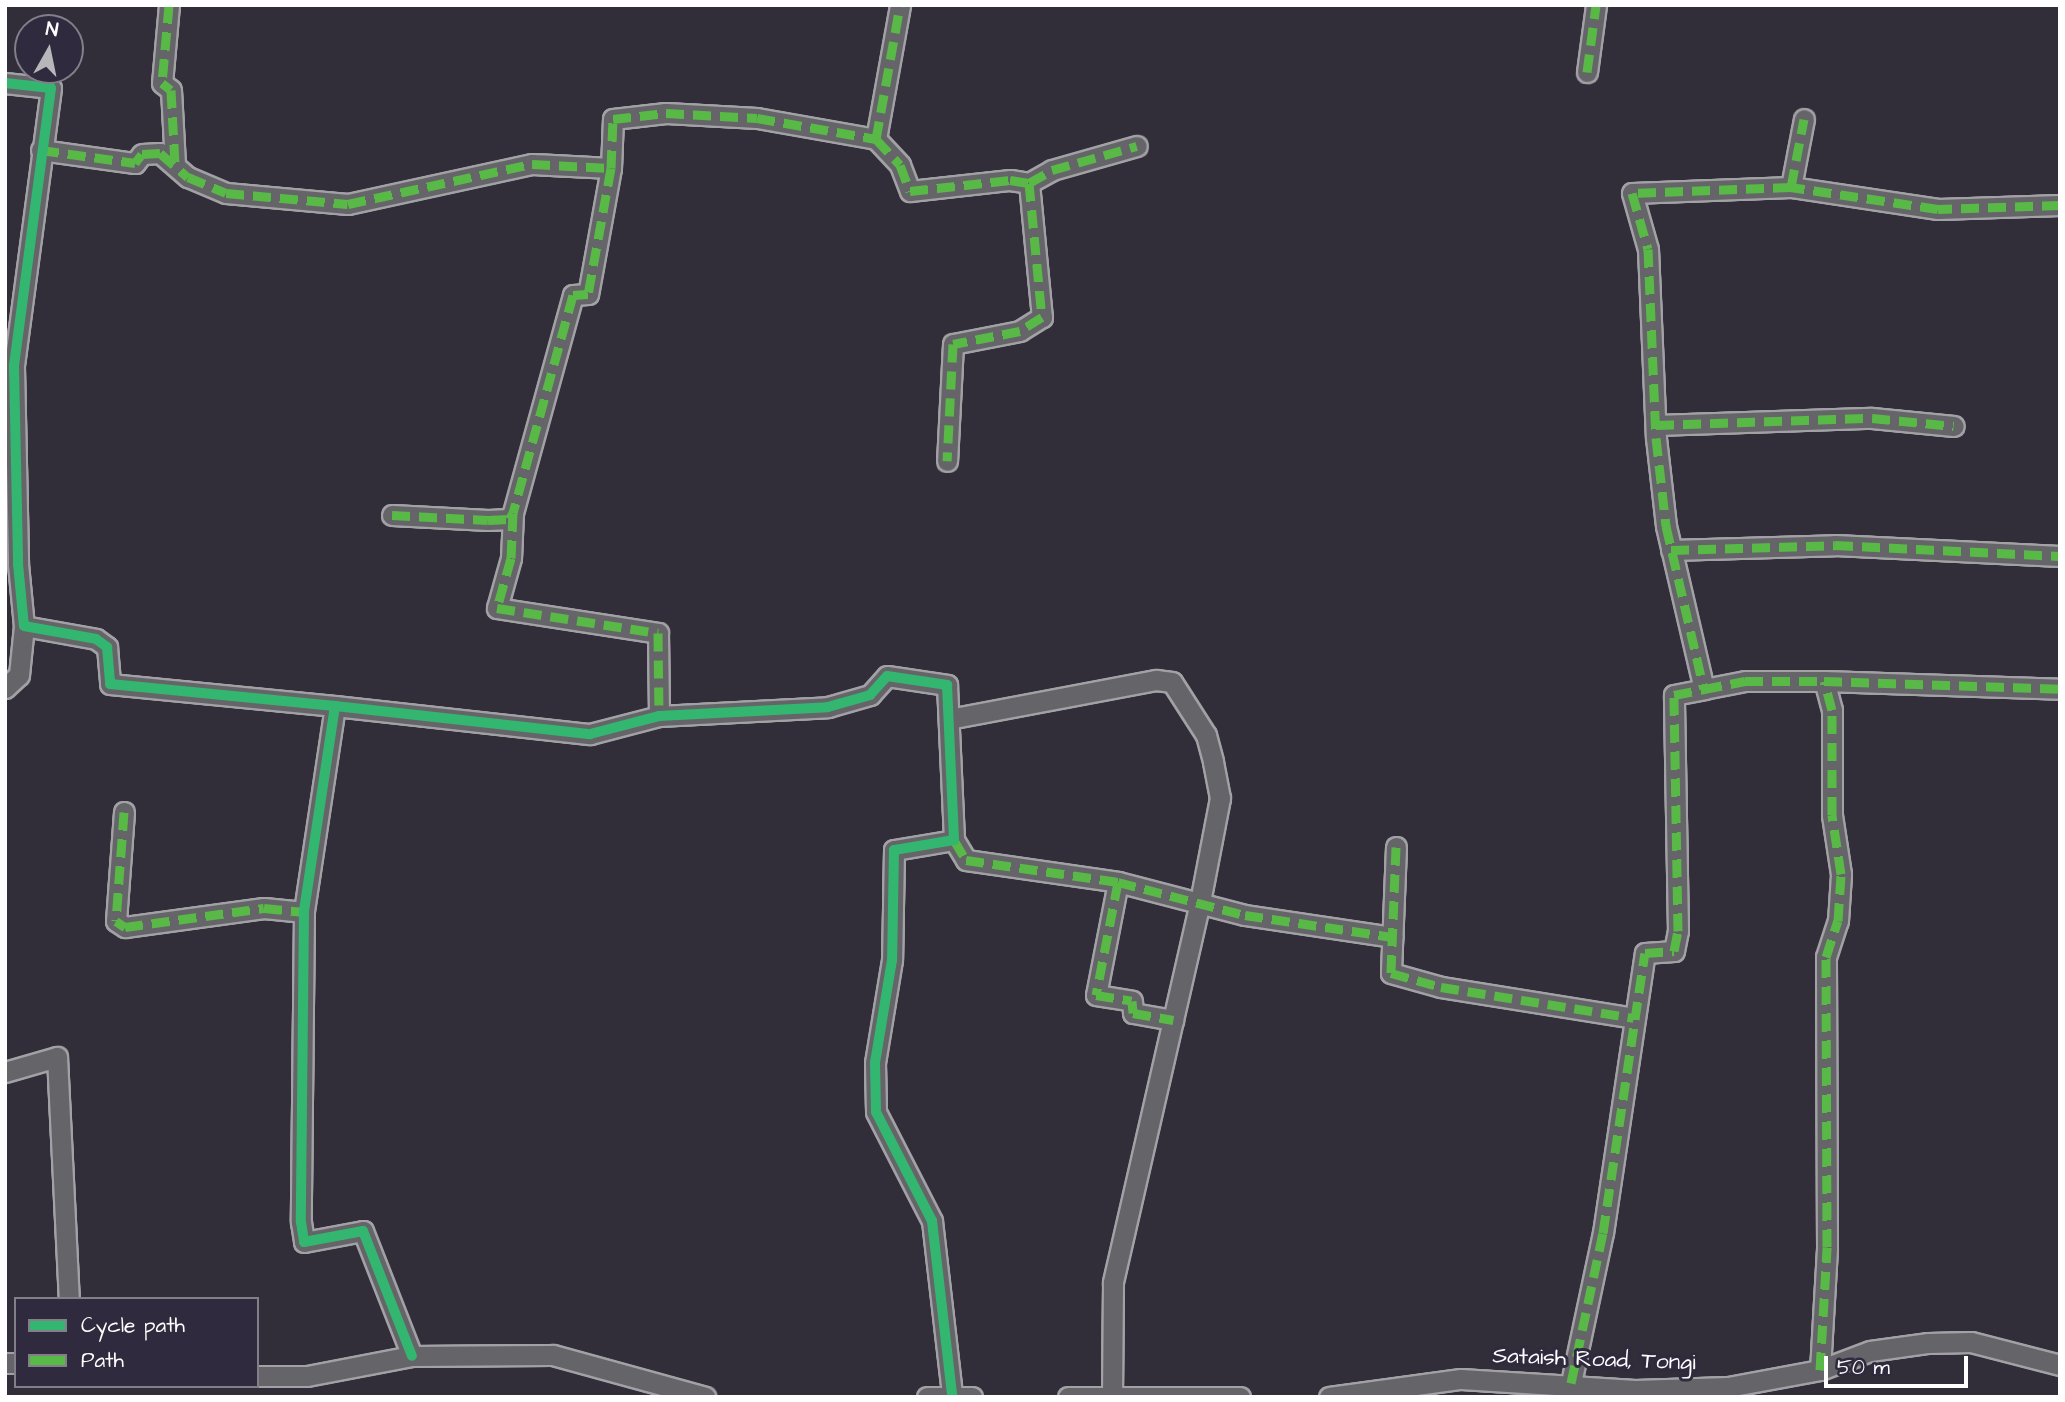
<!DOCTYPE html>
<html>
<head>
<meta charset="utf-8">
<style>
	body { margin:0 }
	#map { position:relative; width:2065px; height:1402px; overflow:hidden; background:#312e39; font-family:"Architects Daughter",sans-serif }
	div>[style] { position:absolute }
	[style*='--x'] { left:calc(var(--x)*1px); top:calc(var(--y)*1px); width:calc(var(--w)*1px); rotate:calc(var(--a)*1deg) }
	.roads { filter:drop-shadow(2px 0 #a2a1a6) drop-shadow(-2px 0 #a2a1a6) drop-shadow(0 2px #a2a1a6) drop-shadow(0 -2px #a2a1a6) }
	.minor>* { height:19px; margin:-9.5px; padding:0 9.5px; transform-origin:9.5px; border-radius:9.5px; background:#656469 }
	.quiet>* { height:9px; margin-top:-4.5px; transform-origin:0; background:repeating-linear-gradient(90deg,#58b947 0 18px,transparent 0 27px) }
	.cycleway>* { height:10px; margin:-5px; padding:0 5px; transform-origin:5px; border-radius:5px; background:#33b770 }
	span { translate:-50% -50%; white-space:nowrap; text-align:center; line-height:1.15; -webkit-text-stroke:6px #2f2a3d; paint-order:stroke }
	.street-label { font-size:23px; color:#fff }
	.frame { position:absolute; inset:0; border:7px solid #fff; pointer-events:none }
	.legend { position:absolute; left:14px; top:1297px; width:245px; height:91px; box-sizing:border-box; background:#2f2a3d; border:2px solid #827f8b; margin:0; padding:9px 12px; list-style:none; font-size:21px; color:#fff }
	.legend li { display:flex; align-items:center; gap:14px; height:35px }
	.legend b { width:35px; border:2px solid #827f8b }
	.north { position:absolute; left:14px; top:14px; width:70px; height:70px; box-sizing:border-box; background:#2f2a3d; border:2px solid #827f8b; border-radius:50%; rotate:9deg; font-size:19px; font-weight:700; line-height:28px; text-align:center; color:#fff }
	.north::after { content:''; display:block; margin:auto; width:24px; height:32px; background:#b7b6ba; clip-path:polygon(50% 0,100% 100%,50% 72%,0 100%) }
	.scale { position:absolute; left:1824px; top:1356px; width:144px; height:32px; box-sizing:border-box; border:4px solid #fff; border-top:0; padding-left:9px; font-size:21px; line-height:24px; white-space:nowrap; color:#fff; -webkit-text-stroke:5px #2f2a3d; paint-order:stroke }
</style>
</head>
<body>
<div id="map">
	<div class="roads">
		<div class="minor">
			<div style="--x:169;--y:5;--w:78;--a:95.1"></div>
			<div style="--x:162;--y:83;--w:11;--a:38"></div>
			<div style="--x:171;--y:90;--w:75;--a:86.9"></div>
			<div style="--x:1587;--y:72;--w:68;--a:-82.3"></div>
			<div style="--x:5;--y:83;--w:46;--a:6.2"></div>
			<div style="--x:51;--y:88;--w:281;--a:97.6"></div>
			<div style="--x:14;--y:367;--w:197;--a:88.8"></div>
			<div style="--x:18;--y:564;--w:62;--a:84.5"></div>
			<div style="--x:24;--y:626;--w:73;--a:10.2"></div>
			<div style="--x:96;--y:639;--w:14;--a:36"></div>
			<div style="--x:107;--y:647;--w:37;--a:85"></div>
			<div style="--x:110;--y:684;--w:226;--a:5.6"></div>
			<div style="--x:335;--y:706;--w:208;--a:98.6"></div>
			<div style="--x:304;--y:912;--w:310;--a:90.6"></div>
			<div style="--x:301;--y:1222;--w:20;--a:81"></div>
			<div style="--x:304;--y:1242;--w:60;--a:-10.6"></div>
			<div style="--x:363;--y:1231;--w:134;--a:68.6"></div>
			<div style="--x:876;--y:139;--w:35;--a:47"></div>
			<div style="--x:900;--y:165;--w:28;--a:69"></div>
			<div style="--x:910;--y:191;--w:101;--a:-6.3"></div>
			<div style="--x:1010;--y:180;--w:19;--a:9"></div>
			<div style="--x:1029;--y:183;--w:135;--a:84.5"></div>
			<div style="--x:1042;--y:317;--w:26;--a:148"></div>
			<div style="--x:1020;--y:331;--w:68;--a:169"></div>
			<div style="--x:953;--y:344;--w:117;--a:92.9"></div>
			<div style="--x:41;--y:150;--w:95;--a:7.9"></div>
			<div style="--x:135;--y:163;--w:11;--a:-52"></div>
			<div style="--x:142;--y:154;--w:18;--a:-3"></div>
			<div style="--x:160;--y:153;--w:37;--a:41"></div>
			<div style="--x:188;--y:177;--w:41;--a:22.8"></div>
			<div style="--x:226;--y:193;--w:122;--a:5.2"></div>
			<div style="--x:348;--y:204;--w:188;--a:-12.3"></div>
			<div style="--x:532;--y:164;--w:79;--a:2.9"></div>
			<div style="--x:611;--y:168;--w:128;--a:100.3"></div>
			<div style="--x:588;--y:294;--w:15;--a:176"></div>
			<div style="--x:573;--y:295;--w:226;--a:105.4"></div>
			<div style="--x:513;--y:513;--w:45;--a:92.5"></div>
			<div style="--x:511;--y:558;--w:52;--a:105.6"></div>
			<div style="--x:497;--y:608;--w:163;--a:8.8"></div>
			<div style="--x:658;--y:633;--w:83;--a:89.3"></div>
			<div style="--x:611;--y:168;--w:49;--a:-87.7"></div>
			<div style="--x:613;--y:119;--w:53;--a:-6.5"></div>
			<div style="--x:666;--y:113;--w:91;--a:3.1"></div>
			<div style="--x:757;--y:118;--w:121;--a:10"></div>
			<div style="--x:876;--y:139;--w:136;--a:-79.8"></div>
			<div style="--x:1029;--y:183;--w:26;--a:-29"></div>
			<div style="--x:1052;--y:170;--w:88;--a:-15.8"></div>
			<div style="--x:1791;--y:187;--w:69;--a:-79.2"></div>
			<div style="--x:2060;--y:205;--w:122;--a:178.1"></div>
			<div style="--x:1938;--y:209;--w:149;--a:-171.5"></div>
			<div style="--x:1791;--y:187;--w:159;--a:177.8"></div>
			<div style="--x:1632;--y:193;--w:58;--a:74.1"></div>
			<div style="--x:1648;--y:249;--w:189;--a:87.6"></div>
			<div style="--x:1656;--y:438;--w:89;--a:83.5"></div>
			<div style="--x:1666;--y:526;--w:167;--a:76.9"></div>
			<div style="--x:1704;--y:689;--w:42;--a:-11"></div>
			<div style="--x:1745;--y:681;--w:79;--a:0"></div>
			<div style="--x:1824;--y:681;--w:236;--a:1.9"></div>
			<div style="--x:1656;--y:425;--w:216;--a:-1.9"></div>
			<div style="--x:1872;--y:418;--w:82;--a:5.6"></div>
			<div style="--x:392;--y:515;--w:96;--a:3"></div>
			<div style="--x:488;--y:520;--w:21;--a:-3"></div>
			<div style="--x:509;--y:519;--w:7;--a:-56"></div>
			<div style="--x:1671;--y:550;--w:164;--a:-1.7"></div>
			<div style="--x:1835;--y:545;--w:225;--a:2.8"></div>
			<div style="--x:5;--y:688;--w:19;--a:-43"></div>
			<div style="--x:19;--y:675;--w:49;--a:-84.2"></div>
			<div style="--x:335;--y:706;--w:257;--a:6.3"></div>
			<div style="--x:590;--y:734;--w:71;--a:-14.6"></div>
			<div style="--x:659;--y:716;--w:169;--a:-3"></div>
			<div style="--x:828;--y:707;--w:44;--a:-15.9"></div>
			<div style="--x:870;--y:695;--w:25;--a:-48"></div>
			<div style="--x:887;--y:676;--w:61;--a:8.5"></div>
			<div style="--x:947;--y:685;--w:155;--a:87.4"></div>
			<div style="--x:954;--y:840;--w:61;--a:170.5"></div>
			<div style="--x:894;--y:850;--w:110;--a:91"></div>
			<div style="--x:892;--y:960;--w:104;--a:99.4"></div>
			<div style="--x:875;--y:1063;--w:49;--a:88.8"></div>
			<div style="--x:876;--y:1112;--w:123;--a:62.8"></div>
			<div style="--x:932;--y:1221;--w:175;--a:83.4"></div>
			<div style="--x:949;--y:719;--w:211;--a:-10.7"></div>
			<div style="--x:1156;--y:680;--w:16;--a:7"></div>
			<div style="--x:1172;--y:682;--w:63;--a:57.3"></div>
			<div style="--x:1206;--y:735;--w:28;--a:75"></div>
			<div style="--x:1213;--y:762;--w:37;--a:79"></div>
			<div style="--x:1220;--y:798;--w:106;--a:100.9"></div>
			<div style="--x:1200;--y:902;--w:391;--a:102.9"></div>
			<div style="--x:1113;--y:1283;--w:112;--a:90.5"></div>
			<div style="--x:124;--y:812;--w:109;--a:94.2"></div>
			<div style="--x:116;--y:921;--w:11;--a:34"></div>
			<div style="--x:125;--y:927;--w:140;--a:-7.8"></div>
			<div style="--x:264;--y:908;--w:40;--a:5.7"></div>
			<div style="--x:954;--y:840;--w:23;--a:59"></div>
			<div style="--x:966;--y:860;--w:154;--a:8.2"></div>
			<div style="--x:1118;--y:882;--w:131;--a:14.6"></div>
			<div style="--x:1245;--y:915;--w:149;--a:8.5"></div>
			<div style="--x:1396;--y:847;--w:126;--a:92.3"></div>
			<div style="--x:1391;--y:973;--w:52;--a:15.6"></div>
			<div style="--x:1441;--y:987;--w:195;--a:9.1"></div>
			<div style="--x:1118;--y:882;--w:115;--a:101"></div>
			<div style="--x:1096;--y:995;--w:36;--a:9"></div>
			<div style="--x:1132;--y:1001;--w:12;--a:85"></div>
			<div style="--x:1133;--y:1013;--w:41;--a:9.9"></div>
			<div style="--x:5;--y:1072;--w:54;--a:-16.1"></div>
			<div style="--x:57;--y:1057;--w:242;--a:87.2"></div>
			<div style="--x:5;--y:1363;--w:11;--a:0"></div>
			<div style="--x:1820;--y:1370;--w:123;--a:-86.7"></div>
			<div style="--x:1827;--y:1247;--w:290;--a:-90.2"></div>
			<div style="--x:1826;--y:957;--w:38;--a:-72"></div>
			<div style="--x:1838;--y:921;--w:47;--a:-86.3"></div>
			<div style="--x:1841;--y:874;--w:60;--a:-98.7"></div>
			<div style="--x:1832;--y:815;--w:105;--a:-90"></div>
			<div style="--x:1832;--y:710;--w:30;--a:-105"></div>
			<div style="--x:257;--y:1376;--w:50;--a:0"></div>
			<div style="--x:307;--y:1376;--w:107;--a:-10.8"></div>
			<div style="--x:412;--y:1356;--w:141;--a:-0.4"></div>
			<div style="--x:553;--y:1355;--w:158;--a:15.4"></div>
			<div style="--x:1571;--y:1383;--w:153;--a:-78"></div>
			<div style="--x:1603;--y:1233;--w:283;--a:-81.5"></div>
			<div style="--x:1645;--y:953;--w:29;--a:-4"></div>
			<div style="--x:1674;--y:951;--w:20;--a:-79"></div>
			<div style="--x:1678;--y:931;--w:236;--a:-91"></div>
			<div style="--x:1674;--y:695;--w:31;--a:-11"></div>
			<div style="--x:927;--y:1397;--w:45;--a:0"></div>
			<div style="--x:1068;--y:1397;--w:172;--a:0"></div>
			<div style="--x:1329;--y:1397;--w:133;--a:-7.8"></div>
			<div style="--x:1461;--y:1379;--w:174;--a:3.6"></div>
			<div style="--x:1635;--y:1390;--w:93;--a:-1.8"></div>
			<div style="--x:1728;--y:1387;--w:94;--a:-10.5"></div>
			<div style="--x:1820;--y:1370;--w:53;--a:-20.8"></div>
			<div style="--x:1870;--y:1351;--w:59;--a:-7.9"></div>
			<div style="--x:1928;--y:1343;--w:43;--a:-1.3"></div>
			<div style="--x:1971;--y:1342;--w:92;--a:14.5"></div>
		</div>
	</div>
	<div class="quiet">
		<div style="--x:169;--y:5;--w:78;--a:95.1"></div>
		<div style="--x:162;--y:83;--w:11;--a:38"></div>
		<div style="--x:171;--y:90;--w:75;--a:86.9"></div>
		<div style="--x:1587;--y:72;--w:68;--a:-82.3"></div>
		<div style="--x:876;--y:139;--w:35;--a:47"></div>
		<div style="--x:900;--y:165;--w:28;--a:69"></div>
		<div style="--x:910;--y:191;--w:101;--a:-6.3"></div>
		<div style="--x:1010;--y:180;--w:19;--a:9"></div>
		<div style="--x:1029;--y:183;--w:135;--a:84.5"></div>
		<div style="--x:1042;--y:317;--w:26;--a:148"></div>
		<div style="--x:1020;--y:331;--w:68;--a:169"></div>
		<div style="--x:953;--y:344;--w:117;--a:92.9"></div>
		<div style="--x:41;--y:150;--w:95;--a:7.9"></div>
		<div style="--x:135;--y:163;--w:11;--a:-52"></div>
		<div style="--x:142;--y:154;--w:18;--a:-3"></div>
		<div style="--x:160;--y:153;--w:37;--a:41"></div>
		<div style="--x:188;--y:177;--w:41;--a:22.8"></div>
		<div style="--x:226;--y:193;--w:122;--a:5.2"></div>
		<div style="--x:348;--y:204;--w:188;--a:-12.3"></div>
		<div style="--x:532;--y:164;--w:79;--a:2.9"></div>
		<div style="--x:611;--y:168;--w:128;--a:100.3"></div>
		<div style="--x:588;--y:294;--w:15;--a:176"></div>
		<div style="--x:573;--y:295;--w:226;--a:105.4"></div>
		<div style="--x:513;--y:513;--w:45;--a:92.5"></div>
		<div style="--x:511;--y:558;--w:52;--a:105.6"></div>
		<div style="--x:497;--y:608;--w:163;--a:8.8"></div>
		<div style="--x:658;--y:633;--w:83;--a:89.3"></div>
		<div style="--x:611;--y:168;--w:49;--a:-87.7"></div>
		<div style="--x:613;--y:119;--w:53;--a:-6.5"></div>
		<div style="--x:666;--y:113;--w:91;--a:3.1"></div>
		<div style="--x:757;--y:118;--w:121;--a:10"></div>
		<div style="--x:876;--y:139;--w:136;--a:-79.8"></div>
		<div style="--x:1029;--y:183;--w:26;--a:-29"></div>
		<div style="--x:1052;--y:170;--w:88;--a:-15.8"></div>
		<div style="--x:1791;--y:187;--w:69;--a:-79.2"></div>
		<div style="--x:2060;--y:205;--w:122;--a:178.1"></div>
		<div style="--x:1938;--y:209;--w:149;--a:-171.5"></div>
		<div style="--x:1791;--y:187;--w:159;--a:177.8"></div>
		<div style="--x:1632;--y:193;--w:58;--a:74.1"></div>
		<div style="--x:1648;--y:249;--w:189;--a:87.6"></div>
		<div style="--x:1656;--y:438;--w:89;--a:83.5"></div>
		<div style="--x:1666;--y:526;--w:167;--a:76.9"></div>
		<div style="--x:1704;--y:689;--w:42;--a:-11"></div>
		<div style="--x:1745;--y:681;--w:79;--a:0"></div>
		<div style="--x:1824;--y:681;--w:236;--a:1.9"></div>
		<div style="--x:1656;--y:425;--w:216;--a:-1.9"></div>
		<div style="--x:1872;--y:418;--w:82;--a:5.6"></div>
		<div style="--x:392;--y:515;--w:96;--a:3"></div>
		<div style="--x:488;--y:520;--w:21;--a:-3"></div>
		<div style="--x:509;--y:519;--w:7;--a:-56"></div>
		<div style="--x:1671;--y:550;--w:164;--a:-1.7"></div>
		<div style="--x:1835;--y:545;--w:225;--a:2.8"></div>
		<div style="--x:124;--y:812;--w:109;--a:94.2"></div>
		<div style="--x:116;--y:921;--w:11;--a:34"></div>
		<div style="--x:125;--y:927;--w:140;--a:-7.8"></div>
		<div style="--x:264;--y:908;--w:40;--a:5.7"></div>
		<div style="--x:954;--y:840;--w:23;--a:59"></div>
		<div style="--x:966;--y:860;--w:154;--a:8.2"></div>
		<div style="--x:1118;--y:882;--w:131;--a:14.6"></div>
		<div style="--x:1245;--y:915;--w:149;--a:8.5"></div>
		<div style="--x:1396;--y:847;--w:126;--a:92.3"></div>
		<div style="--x:1391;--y:973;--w:52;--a:15.6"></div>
		<div style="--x:1441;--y:987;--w:195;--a:9.1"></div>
		<div style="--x:1118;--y:882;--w:115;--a:101"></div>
		<div style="--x:1096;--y:995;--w:36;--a:9"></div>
		<div style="--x:1132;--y:1001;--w:12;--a:85"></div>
		<div style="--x:1133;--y:1013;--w:41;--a:9.9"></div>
		<div style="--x:1820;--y:1370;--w:123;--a:-86.7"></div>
		<div style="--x:1827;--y:1247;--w:290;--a:-90.2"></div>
		<div style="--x:1826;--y:957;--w:38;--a:-72"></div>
		<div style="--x:1838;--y:921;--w:47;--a:-86.3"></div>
		<div style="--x:1841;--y:874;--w:60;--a:-98.7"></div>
		<div style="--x:1832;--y:815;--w:105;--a:-90"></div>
		<div style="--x:1832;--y:710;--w:30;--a:-105"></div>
		<div style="--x:1571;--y:1383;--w:153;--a:-78"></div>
		<div style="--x:1603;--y:1233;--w:283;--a:-81.5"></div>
		<div style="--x:1645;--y:953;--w:29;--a:-4"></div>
		<div style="--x:1674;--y:951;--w:20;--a:-79"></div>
		<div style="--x:1678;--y:931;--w:236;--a:-91"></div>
		<div style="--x:1674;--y:695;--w:31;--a:-11"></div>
	</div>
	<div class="cycleway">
		<div style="--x:5;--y:83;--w:46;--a:6.2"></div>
		<div style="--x:51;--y:88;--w:281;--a:97.6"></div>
		<div style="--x:14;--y:367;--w:197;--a:88.8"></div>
		<div style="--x:18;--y:564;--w:62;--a:84.5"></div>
		<div style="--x:24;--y:626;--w:73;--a:10.2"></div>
		<div style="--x:96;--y:639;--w:14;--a:36"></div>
		<div style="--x:107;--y:647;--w:37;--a:85"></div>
		<div style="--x:110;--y:684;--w:226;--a:5.6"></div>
		<div style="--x:335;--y:706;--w:208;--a:98.6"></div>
		<div style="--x:304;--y:912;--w:310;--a:90.6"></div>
		<div style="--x:301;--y:1222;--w:20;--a:81"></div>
		<div style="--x:304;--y:1242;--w:60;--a:-10.6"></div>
		<div style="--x:363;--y:1231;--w:134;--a:68.6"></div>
		<div style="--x:335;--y:706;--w:257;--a:6.3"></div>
		<div style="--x:590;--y:734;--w:71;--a:-14.6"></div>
		<div style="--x:659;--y:716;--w:169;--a:-3"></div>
		<div style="--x:828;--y:707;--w:44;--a:-15.9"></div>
		<div style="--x:870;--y:695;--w:25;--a:-48"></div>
		<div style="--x:887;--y:676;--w:61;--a:8.5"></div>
		<div style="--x:947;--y:685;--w:155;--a:87.4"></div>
		<div style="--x:954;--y:840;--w:61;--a:170.5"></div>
		<div style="--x:894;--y:850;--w:110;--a:91"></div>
		<div style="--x:892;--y:960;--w:104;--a:99.4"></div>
		<div style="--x:875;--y:1063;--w:49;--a:88.8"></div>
		<div style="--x:876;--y:1112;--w:123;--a:62.8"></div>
		<div style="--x:932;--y:1221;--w:175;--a:83.4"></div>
	</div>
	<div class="street-label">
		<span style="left:1594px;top:1359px;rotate:2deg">Sataish Road, Tongi</span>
	</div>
	<div class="frame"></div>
	<ul class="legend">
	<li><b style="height:9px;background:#33b770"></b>Cycle path</li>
	<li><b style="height:9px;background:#58b947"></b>Path</li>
	</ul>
	<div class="north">N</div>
	<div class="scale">50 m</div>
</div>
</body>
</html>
